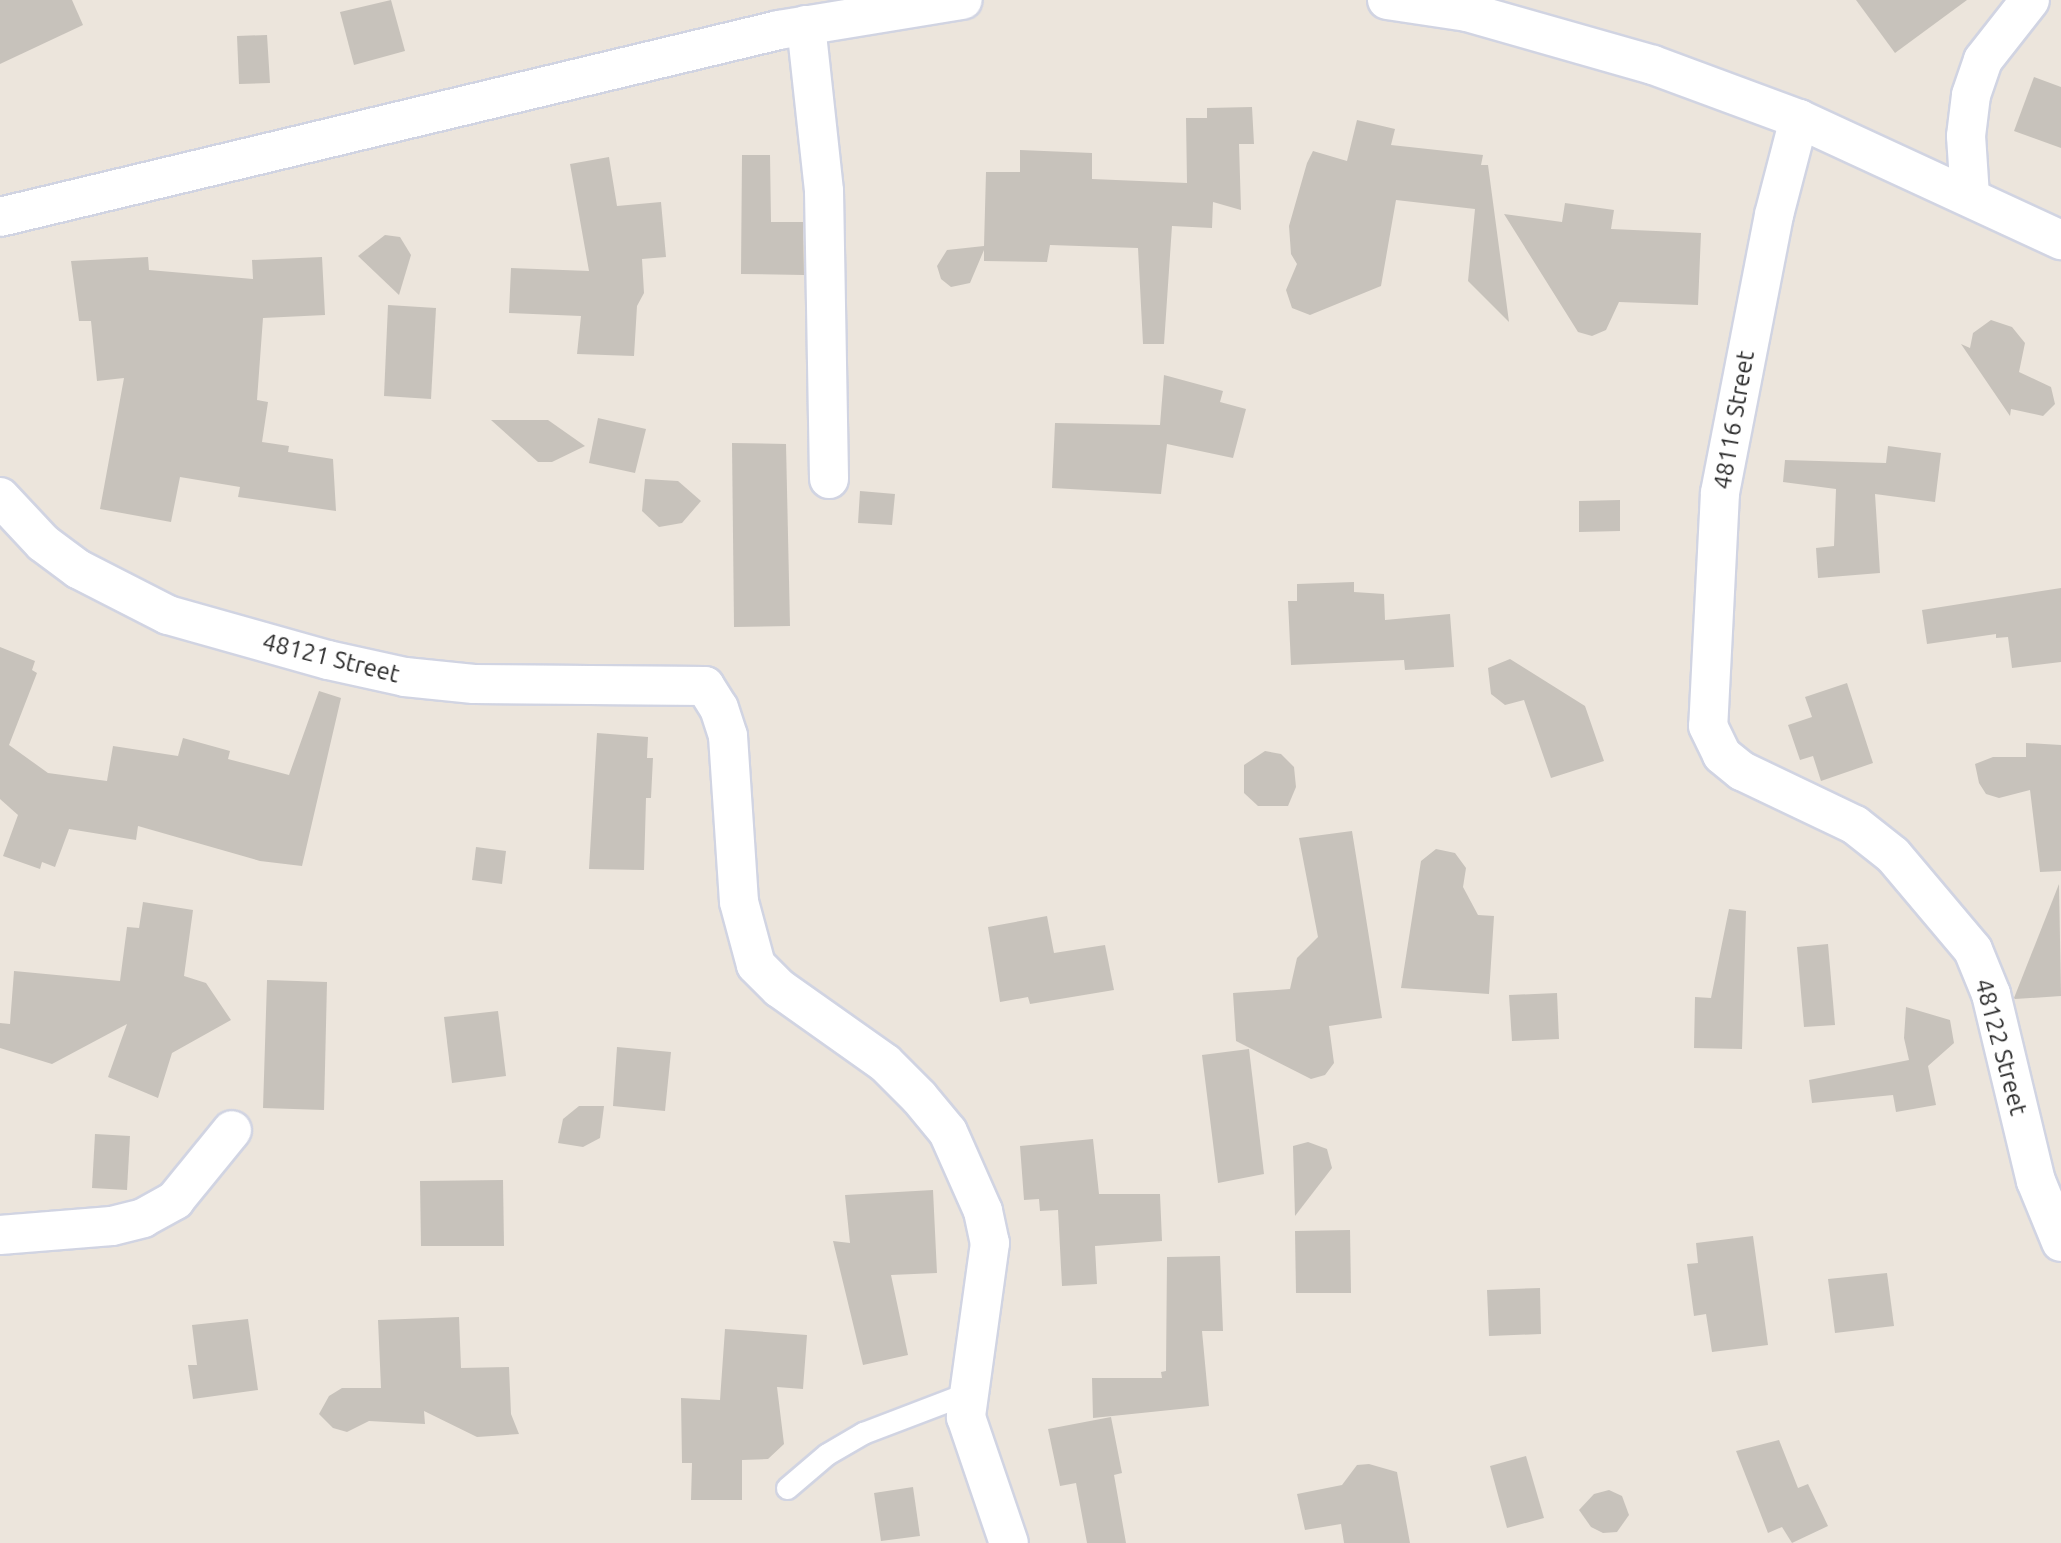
<!DOCTYPE html>
<html>
<head>
<meta charset="utf-8">
<style>
	body { margin:0 }
	#map { position:relative; width:2061px; height:1543px; overflow:hidden; background:#ece5dc; font-family:Ubuntu,sans-serif }
	div>[style] { position:absolute }
	[style*='--x'] { left:calc(var(--x)*1px); top:calc(var(--y)*1px); width:calc(var(--w)*1px); rotate:calc(var(--a)*1deg) }
	.building>* { inset:0; background:#c7c2bb }
	.roads { filter:drop-shadow(2px 0 #d1d4e2) drop-shadow(-2px 0 #d1d4e2) drop-shadow(0 2px #d1d4e2) drop-shadow(0 -2px #d1d4e2) }
	.service>* { height:21px; margin:-10.5px; padding:0 10.5px; transform-origin:10.5px; border-radius:10.5px; background:#fff }
	.minor>* { height:38px; margin:-19px; padding:0 19px; transform-origin:19px; border-radius:19px; background:#fff }
	span { translate:-50% -50%; white-space:nowrap; text-align:center; line-height:1.15; -webkit-text-stroke:5px #fff; paint-order:stroke }
	.street-label { font-size:24px; color:#2a2a2a }
</style>
</head>
<body>
<div id="map">
	<div class="building">
		<div style="clip-path:polygon(0 0,72px 0,83px 25px,0 64px)"></div>
		<div style="clip-path:polygon(391px 0,405px 51px,354px 65px,340px 12px)"></div>
		<div style="clip-path:polygon(1856px 0,1967px 0,1895px 53px)"></div>
		<div style="clip-path:polygon(267px 35px,270px 83px,239px 84px,237px 36px)"></div>
		<div style="clip-path:polygon(2034px 77px,2061px 87px,2061px 148px,2014px 131px)"></div>
		<div style="clip-path:polygon(1252px 107px,1254px 144px,1239px 144px,1241px 210px,1213px 202px,1212px 228px,1172px 226px,1164px 344px,1143px 344px,1138px 248px,1050px 245px,1047px 262px,984px 261px,984px 250px,970px 283px,951px 287px,941px 279px,937px 266px,947px 250px,984px 246px,986px 172px,1020px 172px,1020px 150px,1092px 153px,1092px 179px,1187px 183px,1186px 118px,1207px 118px,1207px 108px)"></div>
		<div style="clip-path:polygon(1357px 120px,1395px 129px,1391px 145px,1483px 155px,1481px 165px,1488px 165px,1509px 322px,1468px 281px,1475px 209px,1396px 200px,1381px 286px,1310px 315px,1292px 308px,1286px 290px,1297px 264px,1291px 254px,1289px 226px,1307px 163px,1313px 151px,1347px 161px)"></div>
		<div style="clip-path:polygon(742px 155px,770px 155px,771px 222px,803px 222px,804px 275px,741px 274px)"></div>
		<div style="clip-path:polygon(609px 157px,617px 206px,661px 202px,666px 257px,642px 259px,644px 293px,637px 306px,634px 356px,577px 354px,581px 316px,509px 313px,511px 268px,589px 271px,570px 164px)"></div>
		<div style="clip-path:polygon(1565px 203px,1614px 210px,1611px 229px,1701px 233px,1698px 305px,1619px 302px,1606px 330px,1592px 336px,1578px 332px,1504px 214px,1562px 222px)"></div>
		<div style="clip-path:polygon(385px 235px,400px 237px,411px 255px,399px 295px,358px 256px)"></div>
		<div style="clip-path:polygon(148px 257px,149px 270px,253px 279px,252px 260px,322px 257px,325px 315px,263px 318px,257px 400px,268px 402px,262px 442px,289px 446px,288px 452px,333px 459px,336px 511px,238px 497px,240px 487px,180px 477px,171px 522px,100px 509px,124px 378px,97px 381px,91px 321px,79px 321px,71px 261px)"></div>
		<div style="clip-path:polygon(388px 305px,436px 308px,431px 399px,384px 396px)"></div>
		<div style="clip-path:polygon(1991px 320px,2012px 327px,2025px 343px,2019px 372px,2051px 387px,2055px 404px,2043px 416px,2011px 409px,2010px 416px,1961px 344px,1970px 348px,1973px 333px)"></div>
		<div style="clip-path:polygon(1164px 375px,1223px 391px,1220px 402px,1246px 409px,1233px 458px,1167px 444px,1161px 494px,1052px 488px,1055px 423px,1160px 425px)"></div>
		<div style="clip-path:polygon(598px 418px,646px 429px,635px 473px,589px 463px)"></div>
		<div style="clip-path:polygon(491px 420px,548px 420px,585px 446px,552px 462px,538px 462px)"></div>
		<div style="clip-path:polygon(732px 443px,786px 444px,790px 626px,734px 627px)"></div>
		<div style="clip-path:polygon(1888px 446px,1941px 453px,1935px 502px,1875px 494px,1880px 573px,1818px 578px,1816px 548px,1834px 546px,1836px 489px,1783px 482px,1785px 460px,1886px 463px)"></div>
		<div style="clip-path:polygon(645px 479px,678px 481px,701px 501px,682px 523px,659px 527px,642px 511px)"></div>
		<div style="clip-path:polygon(860px 491px,895px 494px,892px 525px,858px 523px)"></div>
		<div style="clip-path:polygon(1620px 500px,1620px 531px,1579px 532px,1579px 501px)"></div>
		<div style="clip-path:polygon(1354px 582px,1354px 592px,1384px 594px,1385px 620px,1450px 614px,1454px 667px,1405px 670px,1404px 660px,1291px 665px,1288px 601px,1297px 601px,1297px 584px)"></div>
		<div style="clip-path:polygon(2061px 588px,2061px 662px,2012px 668px,2008px 637px,1996px 638px,1996px 634px,1927px 644px,1922px 610px)"></div>
		<div style="clip-path:polygon(0 647px,35px 661px,32px 670px,37px 673px,9px 745px,48px 773px,107px 781px,113px 746px,178px 756px,183px 738px,230px 751px,228px 759px,289px 775px,319px 691px,341px 698px,302px 866px,260px 861px,138px 826px,136px 840px,69px 829px,55px 867px,42px 862px,40px 869px,3px 856px,18px 815px,0 799px)"></div>
		<div style="clip-path:polygon(1510px 659px,1585px 706px,1604px 761px,1551px 778px,1524px 700px,1505px 705px,1491px 694px,1488px 668px)"></div>
		<div style="clip-path:polygon(1847px 683px,1873px 763px,1821px 781px,1813px 756px,1800px 760px,1788px 725px,1812px 717px,1805px 697px)"></div>
		<div style="clip-path:polygon(597px 733px,648px 737px,647px 758px,653px 758px,651px 798px,646px 798px,644px 870px,589px 869px)"></div>
		<div style="clip-path:polygon(2026px 743px,2061px 745px,2061px 871px,2040px 872px,2030px 790px,1999px 798px,1986px 794px,1979px 783px,1975px 764px,1993px 757px,2026px 757px)"></div>
		<div style="clip-path:polygon(1265px 751px,1281px 754px,1294px 767px,1296px 787px,1288px 806px,1258px 806px,1244px 793px,1244px 765px)"></div>
		<div style="clip-path:polygon(1352px 831px,1382px 1018px,1329px 1026px,1334px 1063px,1325px 1075px,1311px 1079px,1236px 1041px,1233px 993px,1290px 989px,1297px 958px,1318px 937px,1299px 838px)"></div>
		<div style="clip-path:polygon(476px 847px,506px 851px,502px 884px,472px 880px)"></div>
		<div style="clip-path:polygon(1436px 849px,1455px 853px,1466px 868px,1463px 887px,1478px 915px,1494px 916px,1489px 994px,1401px 988px,1421px 861px)"></div>
		<div style="clip-path:polygon(2059px 884px,2061px 996px,2015px 999px,2014px 998px)"></div>
		<div style="clip-path:polygon(143px 902px,193px 910px,184px 976px,206px 983px,231px 1020px,172px 1053px,158px 1098px,108px 1077px,127px 1024px,52px 1064px,0 1048px,0 1023px,10px 1024px,14px 971px,120px 981px,127px 927px,139px 928px)"></div>
		<div style="clip-path:polygon(1729px 909px,1746px 911px,1742px 1049px,1694px 1048px,1695px 997px,1711px 998px)"></div>
		<div style="clip-path:polygon(1047px 916px,1054px 953px,1105px 945px,1114px 990px,1030px 1004px,1028px 997px,1000px 1002px,988px 927px)"></div>
		<div style="clip-path:polygon(1828px 944px,1835px 1025px,1804px 1027px,1797px 947px)"></div>
		<div style="clip-path:polygon(267px 980px,327px 982px,324px 1110px,263px 1108px)"></div>
		<div style="clip-path:polygon(1557px 993px,1559px 1039px,1512px 1041px,1509px 995px)"></div>
		<div style="clip-path:polygon(1906px 1007px,1950px 1020px,1954px 1043px,1928px 1066px,1936px 1105px,1896px 1112px,1893px 1095px,1812px 1103px,1809px 1080px,1909px 1060px,1904px 1038px)"></div>
		<div style="clip-path:polygon(498px 1011px,506px 1076px,452px 1083px,444px 1017px)"></div>
		<div style="clip-path:polygon(617px 1047px,671px 1052px,665px 1111px,613px 1106px)"></div>
		<div style="clip-path:polygon(1249px 1049px,1264px 1174px,1218px 1183px,1202px 1055px)"></div>
		<div style="clip-path:polygon(579px 1106px,604px 1106px,600px 1138px,583px 1147px,558px 1143px,563px 1119px)"></div>
		<div style="clip-path:polygon(95px 1134px,130px 1136px,127px 1190px,92px 1188px)"></div>
		<div style="clip-path:polygon(1093px 1139px,1099px 1194px,1160px 1194px,1162px 1241px,1095px 1246px,1097px 1284px,1062px 1286px,1058px 1210px,1040px 1211px,1039px 1199px,1024px 1200px,1020px 1146px)"></div>
		<div style="clip-path:polygon(1308px 1142px,1327px 1149px,1332px 1168px,1295px 1216px,1293px 1146px)"></div>
		<div style="clip-path:polygon(503px 1180px,504px 1246px,421px 1246px,420px 1181px)"></div>
		<div style="clip-path:polygon(933px 1190px,937px 1273px,891px 1275px,908px 1355px,863px 1365px,833px 1241px,850px 1243px,845px 1195px)"></div>
		<div style="clip-path:polygon(1350px 1230px,1351px 1293px,1296px 1293px,1295px 1231px)"></div>
		<div style="clip-path:polygon(1753px 1236px,1768px 1345px,1712px 1352px,1706px 1314px,1694px 1316px,1687px 1264px,1698px 1263px,1696px 1243px)"></div>
		<div style="clip-path:polygon(1220px 1256px,1223px 1331px,1202px 1331px,1209px 1406px,1093px 1418px,1092px 1378px,1162px 1378px,1161px 1372px,1166px 1371px,1167px 1257px)"></div>
		<div style="clip-path:polygon(1887px 1273px,1894px 1326px,1835px 1333px,1828px 1279px)"></div>
		<div style="clip-path:polygon(1540px 1288px,1541px 1334px,1489px 1336px,1487px 1290px)"></div>
		<div style="clip-path:polygon(459px 1317px,461px 1368px,509px 1367px,511px 1414px,519px 1434px,477px 1437px,424px 1411px,425px 1424px,369px 1421px,347px 1432px,333px 1428px,319px 1414px,329px 1396px,342px 1388px,381px 1388px,378px 1320px)"></div>
		<div style="clip-path:polygon(248px 1319px,258px 1390px,193px 1399px,188px 1365px,197px 1365px,192px 1325px)"></div>
		<div style="clip-path:polygon(725px 1329px,807px 1335px,803px 1389px,777px 1387px,784px 1444px,768px 1459px,742px 1460px,742px 1500px,691px 1500px,692px 1463px,682px 1463px,681px 1398px,720px 1400px)"></div>
		<div style="clip-path:polygon(1111px 1417px,1122px 1473px,1114px 1475px,1126px 1543px,1087px 1543px,1076px 1483px,1060px 1486px,1048px 1429px)"></div>
		<div style="clip-path:polygon(1779px 1440px,1798px 1488px,1808px 1484px,1828px 1526px,1792px 1543px,1782px 1527px,1768px 1533px,1736px 1451px)"></div>
		<div style="clip-path:polygon(1526px 1456px,1544px 1518px,1507px 1528px,1490px 1466px)"></div>
		<div style="clip-path:polygon(1369px 1464px,1397px 1472px,1410px 1543px,1344px 1543px,1341px 1524px,1305px 1530px,1297px 1494px,1342px 1485px,1357px 1465px)"></div>
		<div style="clip-path:polygon(913px 1487px,920px 1536px,881px 1541px,874px 1493px)"></div>
		<div style="clip-path:polygon(1609px 1490px,1622px 1496px,1629px 1515px,1617px 1532px,1603px 1533px,1591px 1527px,1579px 1510px,1594px 1494px)"></div>
	</div>
	<div class="roads">
		<div class="service">
			<div style="--x:787;--y:1488;--w:52;--a:-40.4"></div>
			<div style="--x:827;--y:1454;--w:42;--a:-30.3"></div>
			<div style="--x:863;--y:1433;--w:109;--a:-20.9"></div>
		</div>
		<div class="minor">
			<div style="--x:1387;--y:0;--w:81;--a:8.5"></div>
			<div style="--x:1467;--y:12;--w:193;--a:15.9"></div>
			<div style="--x:1653;--y:65;--w:156;--a:20.3"></div>
			<div style="--x:1799;--y:119;--w:289;--a:24.8"></div>
			<div style="--x:806;--y:25;--w:167;--a:83.8"></div>
			<div style="--x:824;--y:191;--w:288;--a:89"></div>
			<div style="--x:1799;--y:119;--w:99;--a:104.6"></div>
			<div style="--x:1774;--y:215;--w:283;--a:101"></div>
			<div style="--x:1720;--y:493;--w:233;--a:92.9"></div>
			<div style="--x:1708;--y:726;--w:32;--a:64"></div>
			<div style="--x:1722;--y:755;--w:26;--a:39"></div>
			<div style="--x:1742;--y:771;--w:125;--a:25.5"></div>
			<div style="--x:1855;--y:825;--w:48;--a:38.3"></div>
			<div style="--x:1893;--y:855;--w:124;--a:49.9"></div>
			<div style="--x:1973;--y:950;--w:48;--a:67.8"></div>
			<div style="--x:1991;--y:994;--w:192;--a:76.5"></div>
			<div style="--x:2036;--y:1181;--w:66;--a:67.7"></div>
			<div style="--x:1970;--y:196;--w:60;--a:-93.8"></div>
			<div style="--x:1966;--y:136;--w:41;--a:-83"></div>
			<div style="--x:1971;--y:95;--w:37;--a:-71"></div>
			<div style="--x:1983;--y:60;--w:76;--a:-51.9"></div>
			<div style="--x:0;--y:217;--w:801;--a:-13.5"></div>
			<div style="--x:779;--y:30;--w:186;--a:-9.3"></div>
			<div style="--x:0;--y:497;--w:63;--a:46.9"></div>
			<div style="--x:43;--y:543;--w:44;--a:36.6"></div>
			<div style="--x:78;--y:569;--w:101;--a:27.1"></div>
			<div style="--x:168;--y:615;--w:166;--a:15.7"></div>
			<div style="--x:328;--y:660;--w:79;--a:12.4"></div>
			<div style="--x:405;--y:677;--w:69;--a:5.8"></div>
			<div style="--x:474;--y:684;--w:231;--a:0.5"></div>
			<div style="--x:705;--y:686;--w:26;--a:58"></div>
			<div style="--x:719;--y:708;--w:29;--a:72"></div>
			<div style="--x:728;--y:736;--w:166;--a:86.2"></div>
			<div style="--x:739;--y:902;--w:65;--a:74.9"></div>
			<div style="--x:756;--y:965;--w:33;--a:45"></div>
			<div style="--x:779;--y:988;--w:130;--a:35.3"></div>
			<div style="--x:885;--y:1063;--w:48;--a:45"></div>
			<div style="--x:919;--y:1097;--w:45;--a:50.4"></div>
			<div style="--x:948;--y:1132;--w:86;--a:66.1"></div>
			<div style="--x:983;--y:1211;--w:33;--a:78"></div>
			<div style="--x:990;--y:1243;--w:176;--a:97.9"></div>
			<div style="--x:966;--y:1417;--w:133;--a:71.2"></div>
			<div style="--x:0;--y:1235;--w:112;--a:-4.6"></div>
			<div style="--x:112;--y:1226;--w:32;--a:-14"></div>
			<div style="--x:143;--y:1218;--w:37;--a:-29"></div>
			<div style="--x:175;--y:1200;--w:90;--a:-50.8"></div>
		</div>
	</div>
	<div class="street-label">
		<span style="left:1734px;top:420px;rotate:-80deg">48116 Street</span>
		<span style="left:331px;top:658px;rotate:14deg">48121 Street</span>
		<span style="left:2001px;top:1047px;rotate:75deg">48122 Street</span>
	</div>
</div>
</body>
</html>
